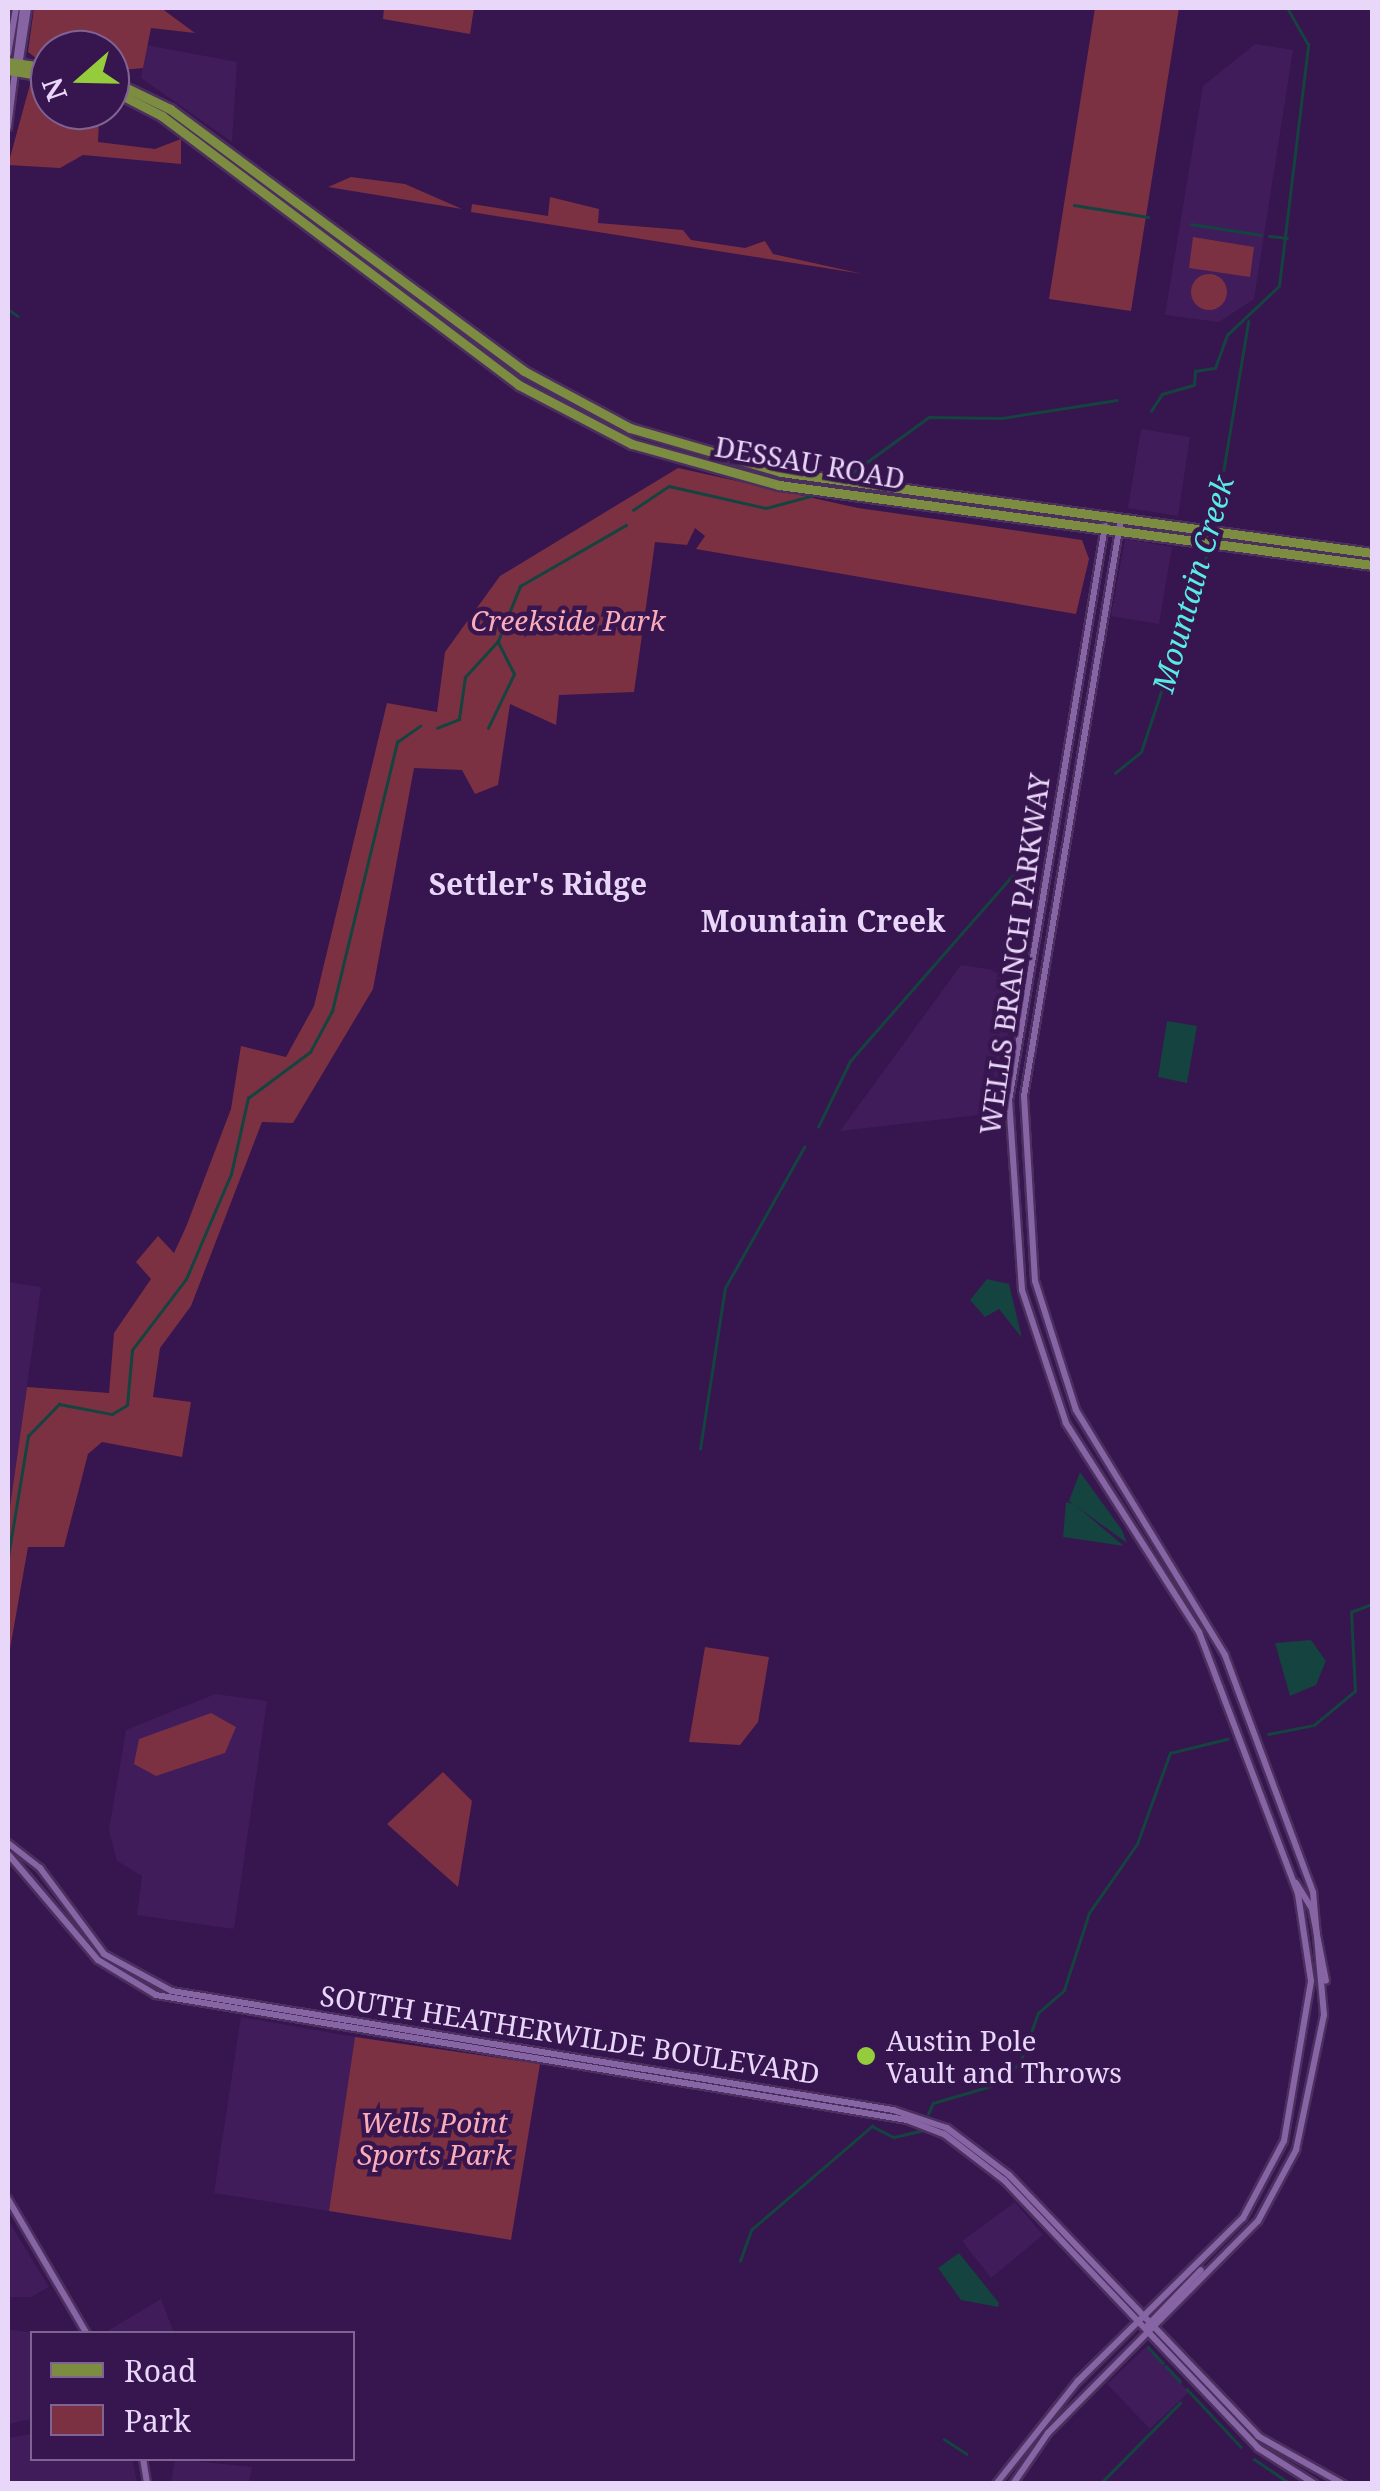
<!DOCTYPE html>
<html>
<head>
<meta charset="utf-8">
<style>
	body { margin:0 }
	#map { position:relative; width:1380px; height:2491px; overflow:hidden; background:#37154e; font-family:"Noto Serif",serif }
	div>[style] { position:absolute }
	[style*='--x'] { left:calc(var(--x)*1px); top:calc(var(--y)*1px); width:calc(var(--w)*1px); rotate:calc(var(--a)*1deg) }
	.built>* { inset:0; background:#411c5b }
	.green>* { inset:0; background:#7c3142 }
	.round { border-radius:50% }
	.water>* { inset:0; background:#144340 }
	.stream>* { height:2.5px; margin:-1.25px; padding:0 1.25px; transform-origin:1.25px; border-radius:1.25px; background:#144340 }
	.roads { filter:drop-shadow(2px 0 #4b2f5e) drop-shadow(-2px 0 #4b2f5e) drop-shadow(0 2px #4b2f5e) drop-shadow(0 -2px #4b2f5e) }
	.secondary>* { height:6px; margin:-3px; padding:0 3px; transform-origin:3px; border-radius:3px; background:#8764a4 }
	.primary>* { height:9px; margin:-4.5px; padding:0 4.5px; transform-origin:4.5px; border-radius:4.5px; background:#7c8d42 }
	.dots>* { width:28px; height:28px; translate:-50% -50%; box-sizing:border-box; border:5px solid #37154e; border-radius:50% }
	span { translate:-50% -50%; white-space:nowrap; text-align:center; line-height:1.15; -webkit-text-stroke:9px #37154e; paint-order:stroke }
	.street-label { font-size:28px; color:#e9d7fa }
	.park-label { font-size:28px; color:#faacb9; font-style:italic }
	.poi-label { font-size:28px; color:#e9d7fa }
	.left { translate:0 -50%; text-align:left }
	.water-label { font-size:30px; color:#59ebe1; font-style:italic }
	.neighbourhood-label { font-size:30px; color:#e9d7fa; font-weight:700 }
	.frame { position:absolute; inset:0; border:10px solid #e9d7fa; pointer-events:none }
	.legend { position:absolute; left:30px; top:2331px; width:325px; height:130px; box-sizing:border-box; background:#37154e; border:2px solid #7e6393; margin:0; padding:12px 18px; list-style:none; font-size:30px; color:#e9d7fa }
	.legend li { display:flex; align-items:center; gap:20px; height:50px }
	.legend b { width:50px; border:2px solid #7e6393 }
	.north { position:absolute; left:30px; top:30px; width:100px; height:100px; box-sizing:border-box; background:#37154e; border:2px solid #7e6393; border-radius:50%; rotate:250deg; font-size:28px; font-weight:700; line-height:40px; text-align:center; color:#e9d7fa }
	.north::after { content:''; display:block; margin:auto; width:35px; height:45px; background:#94cc3c; clip-path:polygon(50% 0,100% 100%,50% 72%,0 100%) }
</style>
</head>
<body>
<div id="map">
	<div class="built">
		<div style="clip-path:polygon(1255px 44px,1293px 50px,1254px 299px,1219px 322px,1165px 315px,1203px 86px)"></div>
		<div style="clip-path:polygon(146px 45px,237px 62px,232px 142px,141px 78px)"></div>
		<div style="clip-path:polygon(1141px 429px,1190px 437px,1178px 516px,1128px 508px)"></div>
		<div style="clip-path:polygon(1125px 539px,1172px 547px,1159px 624px,1111px 616px)"></div>
		<div style="clip-path:polygon(961px 965px,1021px 974px,996px 1113px,840px 1131px)"></div>
		<div style="clip-path:polygon(8px 1282px,41px 1287px,8px 1521px)"></div>
		<div style="clip-path:polygon(215px 1694px,267px 1701px,234px 1929px,137px 1915px,142px 1876px,117px 1861px,109px 1830px,126px 1730px)"></div>
		<div style="clip-path:polygon(241px 2017px,355px 2037px,329px 2211px,214px 2193px)"></div>
		<div style="clip-path:polygon(1015px 2202px,1043px 2235px,991px 2278px,962px 2241px)"></div>
		<div style="clip-path:polygon(8px 2220px,49px 2287px,31px 2297px,8px 2297px)"></div>
		<div style="clip-path:polygon(161px 2299px,174px 2333px,104px 2333px)"></div>
		<div style="clip-path:polygon(8px 2329px,34px 2333px,32px 2419px,8px 2424px)"></div>
		<div style="clip-path:polygon(1146px 2347px,1189px 2392px,1150px 2429px,1107px 2384px)"></div>
		<div style="clip-path:polygon(32px 2434px,32px 2458px,132px 2459px,137px 2483px,8px 2483px,8px 2438px)"></div>
		<div style="clip-path:polygon(175px 2459px,252px 2467px,249px 2483px,171px 2483px)"></div>
	</div>
	<div class="green">
		<div style="clip-path:polygon(34px 8px,161px 8px,195px 33px,151px 28px,143px 68px,111px 71px,110px 50px,50px 50px,50px 110px,110px 110px,114px 98px,118px 106px,99px 118px,98px 142px,155px 149px,181px 139px,181px 164px,83px 155px,60px 168px,8px 165px,37px 59px,28px 52px)"></div>
		<div style="clip-path:polygon(384px 8px,474px 8px,470px 34px,383px 19px)"></div>
		<div style="clip-path:polygon(1095px 8px,1179px 8px,1131px 311px,1049px 299px)"></div>
		<div style="clip-path:polygon(351px 177px,405px 184px,462px 209px,328px 187px)"></div>
		<div style="clip-path:polygon(550px 197px,599px 209px,598px 223px,683px 230px,691px 240px,745px 248px,765px 241px,773px 254px,863px 274px,471px 212px,472px 204px,548px 216px)"></div>
		<div style="clip-path:polygon(1193px 237px,1254px 247px,1250px 277px,1189px 268px)"></div>
		<div class="round" style="left:1191px;top:274px;width:36px;height:36px"></div>
		<div style="clip-path:polygon(678px 468px,858px 508px,1082px 540px,1089px 559px,1076px 614px,696px 549px,705px 536px,695px 528px,687px 545px,655px 542px,634px 692px,559px 695px,556px 725px,510px 704px,498px 785px,475px 794px,462px 770px,414px 768px,373px 989px,293px 1123px,262px 1122px,191px 1306px,160px 1348px,153px 1397px,191px 1402px,182px 1457px,102px 1442px,88px 1454px,64px 1547px,28px 1547px,8px 1660px,8px 1521px,27px 1387px,109px 1393px,114px 1333px,151px 1279px,136px 1262px,158px 1236px,174px 1253px,186px 1227px,231px 1109px,241px 1046px,286px 1057px,314px 1006px,387px 703px,437px 712px,445px 652px,500px 576px)"></div>
		<div style="clip-path:polygon(705px 1647px,769px 1657px,758px 1722px,740px 1745px,689px 1742px)"></div>
		<div style="clip-path:polygon(211px 1713px,236px 1727px,225px 1753px,156px 1776px,134px 1764px,139px 1739px)"></div>
		<div style="clip-path:polygon(443px 1772px,472px 1801px,458px 1887px,387px 1824px)"></div>
		<div style="clip-path:polygon(355px 2037px,540px 2064px,511px 2240px,329px 2211px)"></div>
	</div>
	<div class="water">
		<div style="clip-path:polygon(1167px 1021px,1197px 1026px,1187px 1083px,1158px 1077px)"></div>
		<div style="clip-path:polygon(987px 1279px,1009px 1284px,1022px 1338px,999px 1309px,985px 1317px,970px 1300px)"></div>
		<div style="clip-path:polygon(1080px 1472px,1122px 1530px,1127px 1543px,1069px 1501px)"></div>
		<div style="clip-path:polygon(1066px 1502px,1074px 1504px,1124px 1546px,1063px 1537px)"></div>
		<div style="clip-path:polygon(1311px 1640px,1326px 1661px,1316px 1685px,1290px 1696px,1275px 1643px)"></div>
		<div style="clip-path:polygon(959px 2253px,999px 2303px,998px 2307px,961px 2300px,938px 2268px)"></div>
	</div>
	<div class="stream">
		<div style="--x:1074;--y:205;--w:75;--a:9.2"></div>
		<div style="--x:1191;--y:224;--w:71;--a:8.9"></div>
		<div style="--x:1269;--y:236;--w:18;--a:6"></div>
		<div style="--x:8;--y:309;--w:12;--a:35"></div>
		<div style="--x:1151;--y:411;--w:20;--a:-57"></div>
		<div style="--x:1162;--y:394;--w:33;--a:-16"></div>
		<div style="--x:1194;--y:385;--w:14;--a:-86"></div>
		<div style="--x:1195;--y:371;--w:20;--a:-9"></div>
		<div style="--x:1215;--y:368;--w:35;--a:-70"></div>
		<div style="--x:1227;--y:335;--w:71;--a:-43.3"></div>
		<div style="--x:1279;--y:286;--w:243;--a:-83.1"></div>
		<div style="--x:1308;--y:45;--w:43;--a:-119.6"></div>
		<div style="--x:845;--y:478;--w:104;--a:-36"></div>
		<div style="--x:929;--y:417;--w:73;--a:0.8"></div>
		<div style="--x:1002;--y:418;--w:116;--a:-8.9"></div>
		<div style="--x:633;--y:510;--w:43;--a:-33.7"></div>
		<div style="--x:669;--y:486;--w:99;--a:12.8"></div>
		<div style="--x:766;--y:508;--w:58;--a:-15"></div>
		<div style="--x:1214;--y:526;--w:207;--a:-80.5"></div>
		<div style="--x:437;--y:728;--w:24;--a:-22"></div>
		<div style="--x:459;--y:719;--w:42;--a:-81.9"></div>
		<div style="--x:465;--y:677;--w:49;--a:-47.5"></div>
		<div style="--x:498;--y:641;--w:59;--a:-68.2"></div>
		<div style="--x:520;--y:586;--w:122;--a:-29.9"></div>
		<div style="--x:488;--y:728;--w:60;--a:-64.3"></div>
		<div style="--x:514;--y:674;--w:36;--a:-117"></div>
		<div style="--x:1115;--y:773;--w:33;--a:-39"></div>
		<div style="--x:1141;--y:752;--w:215;--a:-71.6"></div>
		<div style="--x:818;--y:1127;--w:73;--a:-64.1"></div>
		<div style="--x:850;--y:1061;--w:291;--a:-48.8"></div>
		<div style="--x:700;--y:1449;--w:163;--a:-81.2"></div>
		<div style="--x:725;--y:1288;--w:162;--a:-60.7"></div>
		<div style="--x:8;--y:1557;--w:123;--a:-80.6"></div>
		<div style="--x:28;--y:1436;--w:45;--a:-45.9"></div>
		<div style="--x:59;--y:1404;--w:54;--a:10.7"></div>
		<div style="--x:112;--y:1414;--w:17;--a:-31"></div>
		<div style="--x:127;--y:1405;--w:55;--a:-84.8"></div>
		<div style="--x:132;--y:1350;--w:89;--a:-52.7"></div>
		<div style="--x:186;--y:1279;--w:114;--a:-66.8"></div>
		<div style="--x:231;--y:1174;--w:78;--a:-77.4"></div>
		<div style="--x:248;--y:1098;--w:77;--a:-36.6"></div>
		<div style="--x:310;--y:1052;--w:47;--a:-61.8"></div>
		<div style="--x:332;--y:1011;--w:277;--a:-76.4"></div>
		<div style="--x:397;--y:742;--w:28;--a:-35"></div>
		<div style="--x:1268;--y:1734;--w:47;--a:-11.1"></div>
		<div style="--x:1314;--y:1725;--w:53;--a:-39.7"></div>
		<div style="--x:1355;--y:1691;--w:79;--a:-92.9"></div>
		<div style="--x:1351;--y:1612;--w:22;--a:-21"></div>
		<div style="--x:928;--y:2114;--w:12;--a:-66"></div>
		<div style="--x:933;--y:2103;--w:60;--a:-16.3"></div>
		<div style="--x:991;--y:2086;--w:37;--a:-38"></div>
		<div style="--x:1020;--y:2063;--w:53;--a:-70.2"></div>
		<div style="--x:1038;--y:2013;--w:35;--a:-41"></div>
		<div style="--x:1064;--y:1990;--w:81;--a:-72"></div>
		<div style="--x:1089;--y:1913;--w:84;--a:-55.2"></div>
		<div style="--x:1137;--y:1844;--w:97;--a:-70.1"></div>
		<div style="--x:1170;--y:1753;--w:59;--a:-13.8"></div>
		<div style="--x:740;--y:2261;--w:33;--a:-70"></div>
		<div style="--x:751;--y:2230;--w:160;--a:-40.7"></div>
		<div style="--x:872;--y:2126;--w:25;--a:27"></div>
		<div style="--x:894;--y:2137;--w:27;--a:-13"></div>
		<div style="--x:1148;--y:2347;--w:22;--a:47"></div>
		<div style="--x:1166;--y:2366;--w:21;--a:47"></div>
		<div style="--x:1187;--y:2389;--w:79;--a:47"></div>
		<div style="--x:944;--y:2439;--w:27;--a:33"></div>
		<div style="--x:1254;--y:2459;--w:45;--a:34"></div>
		<div style="--x:1100;--y:2484;--w:114;--a:-45.4"></div>
	</div>
	<div class="roads">
		<div class="secondary">
			<div style="--x:8;--y:54;--w:47;--a:-80.1"></div>
			<div style="--x:19;--y:66;--w:59;--a:-81.2"></div>
			<div style="--x:8;--y:127;--w:120;--a:-82.8"></div>
			<div style="--x:8;--y:1843;--w:41;--a:38"></div>
			<div style="--x:40;--y:1868;--w:107;--a:53.3"></div>
			<div style="--x:104;--y:1954;--w:77;--a:28.6"></div>
			<div style="--x:172;--y:1991;--w:731;--a:9.37"></div>
			<div style="--x:893;--y:2110;--w:57;--a:18.4"></div>
			<div style="--x:947;--y:2128;--w:78;--a:37.2"></div>
			<div style="--x:1009;--y:2175;--w:361;--a:46.3"></div>
			<div style="--x:1258;--y:2436;--w:98;--a:29.5"></div>
			<div style="--x:8;--y:1854;--w:139;--a:49.7"></div>
			<div style="--x:98;--y:1960;--w:68;--a:31.1"></div>
			<div style="--x:156;--y:1995;--w:761;--a:9.45"></div>
			<div style="--x:907;--y:2120;--w:40;--a:21"></div>
			<div style="--x:944;--y:2134;--w:76;--a:37.5"></div>
			<div style="--x:1004;--y:2180;--w:369;--a:46.5"></div>
			<div style="--x:1258;--y:2448;--w:67;--a:32.3"></div>
			<div style="--x:1296;--y:1883;--w:31;--a:58"></div>
			<div style="--x:1312;--y:1909;--w:73;--a:79"></div>
			<div style="--x:8;--y:2199;--w:156;--a:59.7"></div>
			<div style="--x:1148;--y:2325;--w:76;--a:-46.1"></div>
			<div style="--x:143;--y:2458;--w:26;--a:81"></div>
			<div style="--x:996;--y:2484;--w:132;--a:-51.5"></div>
			<div style="--x:1078;--y:2381;--w:232;--a:-44.7"></div>
			<div style="--x:1243;--y:2218;--w:87;--a:-62"></div>
			<div style="--x:1284;--y:2141;--w:162;--a:-80.4"></div>
			<div style="--x:1311;--y:1981;--w:88;--a:-98.5"></div>
			<div style="--x:1298;--y:1894;--w:280;--a:-110.7"></div>
			<div style="--x:1199;--y:1632;--w:248;--a:-122.5"></div>
			<div style="--x:1066;--y:1423;--w:140;--a:-108.3"></div>
			<div style="--x:1022;--y:1290;--w:189;--a:-93.9"></div>
			<div style="--x:1009;--y:1101;--w:583;--a:-80.52"></div>
			<div style="--x:1013;--y:2484;--w:62;--a:-55.5"></div>
			<div style="--x:1048;--y:2433;--w:298;--a:-45.3"></div>
			<div style="--x:1258;--y:2221;--w:81;--a:-61.8"></div>
			<div style="--x:1296;--y:2150;--w:138;--a:-78.3"></div>
			<div style="--x:1324;--y:2015;--w:123;--a:-95.1"></div>
			<div style="--x:1313;--y:1892;--w:253;--a:-110.4"></div>
			<div style="--x:1225;--y:1655;--w:287;--a:-121.3"></div>
			<div style="--x:1076;--y:1410;--w:135;--a:-107.6"></div>
			<div style="--x:1035;--y:1281;--w:185;--a:-93.4"></div>
			<div style="--x:1024;--y:1096;--w:586;--a:-80.47"></div>
		</div>
		<div class="primary">
			<div style="--x:8;--y:62;--w:42;--a:8.1"></div>
			<div style="--x:8;--y:70;--w:43;--a:9.5"></div>
			<div style="--x:110;--y:80;--w:67;--a:25.8"></div>
			<div style="--x:170;--y:109;--w:440;--a:36.5"></div>
			<div style="--x:524;--y:371;--w:120;--a:28.3"></div>
			<div style="--x:630;--y:428;--w:157;--a:16.2"></div>
			<div style="--x:781;--y:472;--w:597;--a:7.8"></div>
			<div style="--x:110;--y:89;--w:59;--a:27.4"></div>
			<div style="--x:162;--y:116;--w:447;--a:37"></div>
			<div style="--x:519;--y:385;--w:127;--a:27.6"></div>
			<div style="--x:632;--y:444;--w:153;--a:15.6"></div>
			<div style="--x:779;--y:485;--w:598;--a:7.68"></div>
		</div>
	</div>
	<div class="dots">
		<div style="left:866px;top:2056px;background:#94cc3c"></div>
	</div>
	<div class="street-label">
		<span style="left:810px;top:462px;rotate:10deg">DESSAU ROAD</span>
		<span style="left:1014px;top:954px;rotate:-82deg">WELLS BRANCH PARKWAY</span>
		<span style="left:570px;top:2034px;rotate:9deg">SOUTH HEATHERWILDE BOULEVARD</span>
	</div>
	<div class="park-label">
		<span style="left:568px;top:620px">Creekside Park</span>
		<span style="left:434px;top:2138px">Wells Point<br>Sports Park</span>
	</div>
	<div class="poi-label">
		<span class="left" style="left:886px;top:2056px">Austin Pole<br>Vault and Throws</span>
	</div>
	<div class="water-label">
		<span style="left:1193px;top:584px;rotate:-74deg">Mountain Creek</span>
	</div>
	<div class="neighbourhood-label">
		<span style="left:538px;top:884px">Settler's Ridge</span>
		<span style="left:823px;top:921px">Mountain Creek</span>
	</div>
	<div class="frame"></div>
	<ul class="legend">
	<li><b style="height:12px;background:#7c8d42"></b>Road</li>
	<li><b style="height:28px;background:#7c3142"></b>Park</li>
	</ul>
	<div class="north">N</div>
</div>
</body>
</html>
